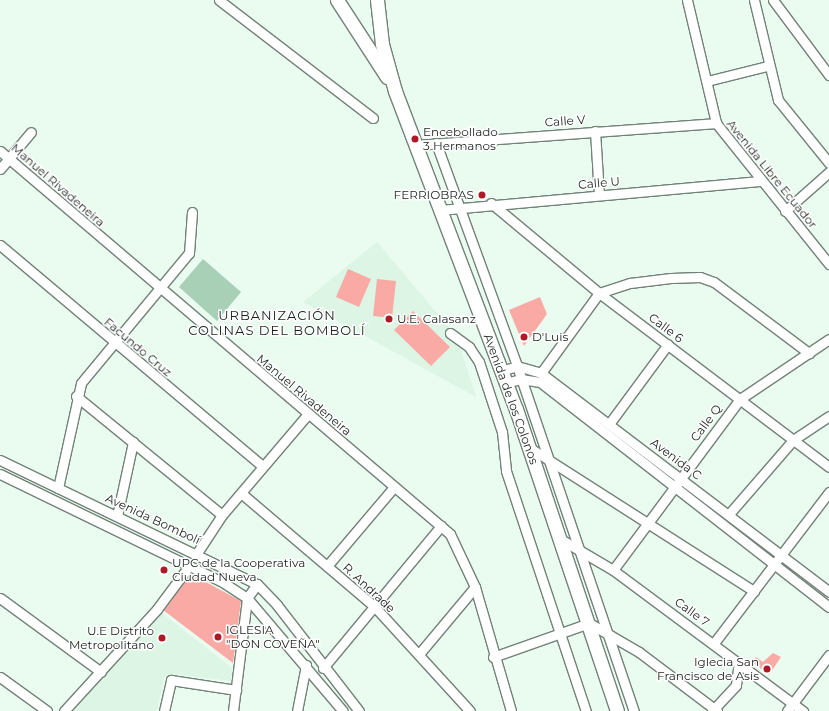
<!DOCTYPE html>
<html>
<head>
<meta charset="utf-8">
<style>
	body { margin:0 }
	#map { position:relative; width:829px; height:711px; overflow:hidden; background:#eafbf0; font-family:Montserrat,sans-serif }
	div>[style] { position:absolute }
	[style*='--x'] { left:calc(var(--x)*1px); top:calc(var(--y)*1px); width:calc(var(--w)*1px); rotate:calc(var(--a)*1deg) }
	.built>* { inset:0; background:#dcf5e4 }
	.green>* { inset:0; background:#a7d0b6 }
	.building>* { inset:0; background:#f9aaa4 }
	.roads { filter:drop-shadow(1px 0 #728278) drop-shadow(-1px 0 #728278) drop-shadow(0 1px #728278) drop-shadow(0 -1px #728278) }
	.minor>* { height:9px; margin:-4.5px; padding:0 4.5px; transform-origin:4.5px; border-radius:4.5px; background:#fff }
	.highway>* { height:13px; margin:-6.5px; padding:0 6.5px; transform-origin:6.5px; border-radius:6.5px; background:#fff }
	.dots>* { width:11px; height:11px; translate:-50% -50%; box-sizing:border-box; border:2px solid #fff; border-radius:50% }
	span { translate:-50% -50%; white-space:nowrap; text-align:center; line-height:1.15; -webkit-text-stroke:3px #fff; paint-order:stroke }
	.street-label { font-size:12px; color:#1a211d }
	.poi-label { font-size:12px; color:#1a211d }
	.left { translate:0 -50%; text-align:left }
	.right { translate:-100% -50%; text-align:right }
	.neighbourhood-label { font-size:13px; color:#1a211d; letter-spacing:1px }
</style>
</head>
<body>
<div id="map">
	<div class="built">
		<div style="clip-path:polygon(377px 242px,457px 337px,476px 397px,303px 302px)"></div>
		<div style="clip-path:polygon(157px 609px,232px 668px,231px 681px,173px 674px,164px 677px,157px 711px,64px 711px)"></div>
	</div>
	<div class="green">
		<div style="clip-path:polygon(203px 259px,241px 292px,217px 321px,179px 287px)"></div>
	</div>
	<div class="building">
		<div style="clip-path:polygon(348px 269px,371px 279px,359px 307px,336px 297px)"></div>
		<div style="clip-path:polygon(377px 279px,396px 281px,392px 318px,373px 316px)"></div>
		<div style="clip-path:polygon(540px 297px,547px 314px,524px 346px,509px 310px)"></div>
		<div style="clip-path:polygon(413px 311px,450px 347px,431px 366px,394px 330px)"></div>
		<div style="clip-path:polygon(191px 574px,241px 601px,233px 663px,163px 610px)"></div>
		<div style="clip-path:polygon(773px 653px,781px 657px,769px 675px,752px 662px,756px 657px,763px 662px)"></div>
	</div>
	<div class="roads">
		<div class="minor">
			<div style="--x:219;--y:0;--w:194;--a:37.5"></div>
			<div style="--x:687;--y:0;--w:126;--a:76.7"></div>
			<div style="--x:716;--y:123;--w:181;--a:51.3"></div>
			<div style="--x:754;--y:0;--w:103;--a:76.5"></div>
			<div style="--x:778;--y:100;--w:81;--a:51"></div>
			<div style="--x:773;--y:0;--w:94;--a:53.3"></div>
			<div style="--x:707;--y:81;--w:62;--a:-14"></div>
			<div style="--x:595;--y:131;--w:64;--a:86.4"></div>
			<div style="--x:436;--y:143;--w:237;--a:70"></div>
			<div style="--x:517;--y:366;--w:364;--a:71.3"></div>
			<div style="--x:417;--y:145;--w:300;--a:-4.2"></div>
			<div style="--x:0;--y:151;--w:591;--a:40.4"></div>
			<div style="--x:450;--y:534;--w:59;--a:64.7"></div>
			<div style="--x:475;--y:587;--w:129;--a:73.8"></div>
			<div style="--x:0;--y:169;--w:48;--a:-50"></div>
			<div style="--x:491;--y:203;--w:141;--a:39.8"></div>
			<div style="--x:599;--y:293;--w:288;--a:37.1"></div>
			<div style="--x:440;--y:210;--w:321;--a:-5.2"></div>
			<div style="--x:785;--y:211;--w:59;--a:-41.6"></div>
			<div style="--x:0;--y:245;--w:343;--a:40.1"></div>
			<div style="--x:450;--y:333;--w:24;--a:36"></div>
			<div style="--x:469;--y:347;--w:18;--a:56"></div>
			<div style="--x:479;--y:362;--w:74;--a:71.8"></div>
			<div style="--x:502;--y:432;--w:39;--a:84"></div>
			<div style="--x:506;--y:471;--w:253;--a:71.6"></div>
			<div style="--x:501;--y:371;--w:17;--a:-17"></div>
			<div style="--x:517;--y:366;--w:25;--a:16"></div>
			<div style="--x:541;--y:373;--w:362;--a:37.2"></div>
			<div style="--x:541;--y:373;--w:99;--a:-54.1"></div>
			<div style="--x:599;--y:293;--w:33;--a:-18"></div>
			<div style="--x:630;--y:283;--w:41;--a:-7"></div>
			<div style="--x:671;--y:278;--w:29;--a:-2"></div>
			<div style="--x:700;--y:277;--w:15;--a:20"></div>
			<div style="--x:714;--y:282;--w:119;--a:36.8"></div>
			<div style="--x:505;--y:383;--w:16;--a:-14"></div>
			<div style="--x:521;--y:379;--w:19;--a:9"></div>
			<div style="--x:540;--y:382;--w:366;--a:37.9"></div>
			<div style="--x:76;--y:396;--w:188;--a:39.2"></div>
			<div style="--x:609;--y:424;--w:99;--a:-53.6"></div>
			<div style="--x:530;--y:448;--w:266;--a:32.6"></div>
			<div style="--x:0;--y:460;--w:285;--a:25.8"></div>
			<div style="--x:257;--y:584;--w:29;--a:46"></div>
			<div style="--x:277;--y:605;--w:134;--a:52.3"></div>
			<div style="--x:0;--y:474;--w:249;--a:25.9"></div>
			<div style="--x:224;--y:583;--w:27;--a:33"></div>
			<div style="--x:247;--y:598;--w:148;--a:49.7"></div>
			<div style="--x:58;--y:488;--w:107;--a:-77.6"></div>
			<div style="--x:81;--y:383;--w:169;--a:-50.3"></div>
			<div style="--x:189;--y:253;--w:41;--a:-85.8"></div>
			<div style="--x:241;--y:493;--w:175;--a:40.4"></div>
			<div style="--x:374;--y:606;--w:142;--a:47.6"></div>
			<div style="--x:729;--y:514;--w:98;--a:-49.1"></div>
			<div style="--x:793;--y:440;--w:43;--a:-33.7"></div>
			<div style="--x:117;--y:516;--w:76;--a:-77.8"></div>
			<div style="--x:562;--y:540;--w:59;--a:30.5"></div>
			<div style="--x:613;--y:570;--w:237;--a:36.6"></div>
			<div style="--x:197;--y:553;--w:45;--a:-56.7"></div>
			<div style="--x:222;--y:515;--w:133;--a:-49.6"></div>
			<div style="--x:327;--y:566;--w:104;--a:-49.7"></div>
			<div style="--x:613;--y:570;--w:213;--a:-53.4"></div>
			<div style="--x:740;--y:399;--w:107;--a:-34"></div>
			<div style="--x:0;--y:598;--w:125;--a:36.2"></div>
			<div style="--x:714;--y:643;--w:190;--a:-52.7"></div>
			<div style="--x:419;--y:654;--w:87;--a:-50.1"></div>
			<div style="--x:493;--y:657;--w:102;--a:-19.5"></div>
			<div style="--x:589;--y:623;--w:58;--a:30.1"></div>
			<div style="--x:639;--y:652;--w:98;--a:37.1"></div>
			<div style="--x:323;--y:668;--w:185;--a:-50.3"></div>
			<div style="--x:0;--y:677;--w:58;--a:35.9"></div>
			<div style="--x:64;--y:711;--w:138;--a:-47.6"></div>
			<div style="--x:157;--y:609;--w:54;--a:-53.3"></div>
			<div style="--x:164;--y:711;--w:32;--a:-77"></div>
			<div style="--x:171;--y:680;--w:66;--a:8.7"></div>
			<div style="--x:233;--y:711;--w:114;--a:-82.9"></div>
			<div style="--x:247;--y:598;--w:17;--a:-54"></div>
			<div style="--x:297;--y:711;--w:47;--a:-78.9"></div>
			<div style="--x:712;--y:711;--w:35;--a:-47"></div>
			<div style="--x:736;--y:685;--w:23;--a:-83"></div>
			<div style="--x:787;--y:711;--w:70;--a:-53.1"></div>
		</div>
		<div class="highway">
			<div style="--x:337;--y:0;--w:92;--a:57"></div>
			<div style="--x:377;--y:0;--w:44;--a:83.5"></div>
			<div style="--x:382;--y:44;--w:49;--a:74.5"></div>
			<div style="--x:395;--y:91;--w:340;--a:69.2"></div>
			<div style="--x:516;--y:409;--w:318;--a:71.5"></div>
		</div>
	</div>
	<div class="dots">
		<div style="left:415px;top:139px;background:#ad1a25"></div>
		<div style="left:482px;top:195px;background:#ad1a25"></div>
		<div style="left:389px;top:319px;background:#ad1a25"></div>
		<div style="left:524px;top:337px;background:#ad1a25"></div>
		<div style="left:164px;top:570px;background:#ad1a25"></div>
		<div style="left:218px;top:637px;background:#ad1a25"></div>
		<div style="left:162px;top:638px;background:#ad1a25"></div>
		<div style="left:767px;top:669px;background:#ad1a25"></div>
	</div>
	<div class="street-label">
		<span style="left:565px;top:121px;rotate:-4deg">Calle V</span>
		<span style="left:772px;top:174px;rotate:51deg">Avenida Libre Ecuador</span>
		<span style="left:599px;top:183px;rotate:-5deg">Calle U</span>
		<span style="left:58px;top:185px;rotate:41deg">Manuel Rivadeneira</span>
		<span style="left:666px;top:328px;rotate:37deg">Calle 6</span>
		<span style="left:138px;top:347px;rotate:40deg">Facundo Cruz</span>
		<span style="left:304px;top:395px;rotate:40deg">Manuel Rivadeneira</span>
		<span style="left:511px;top:399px;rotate:70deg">Avenida de los Colonos</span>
		<span style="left:706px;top:423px;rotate:-53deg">Calle Q</span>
		<span style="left:676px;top:459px;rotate:37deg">Avenida C</span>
		<span style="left:153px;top:519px;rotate:25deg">Avenida Bombolí</span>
		<span style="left:369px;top:588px;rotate:43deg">R. Andrade</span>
		<span style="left:692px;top:612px;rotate:36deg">Calle 7</span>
	</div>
	<div class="poi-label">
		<span class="left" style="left:423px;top:139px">Encebollado<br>3 Hermanos</span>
		<span class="right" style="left:474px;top:195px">FERRIOBRAS</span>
		<span class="left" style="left:397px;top:319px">U.E. Calasanz</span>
		<span class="left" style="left:532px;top:337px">D'Luis</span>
		<span class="left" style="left:172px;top:570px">UPC de la Cooperativa<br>Ciudad Nueva</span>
		<span class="left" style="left:226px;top:637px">IGLESIA<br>"DON COVEÑA"</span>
		<span class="right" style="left:154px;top:638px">U.E Distrito<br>Metropolitano</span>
		<span class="right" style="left:759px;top:669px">Iglecia San<br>Francisco de Asis</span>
	</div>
	<div class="neighbourhood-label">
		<span style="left:277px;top:323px">URBANIZACIÓN<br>COLINAS DEL BOMBOLÍ</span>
	</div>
</div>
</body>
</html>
